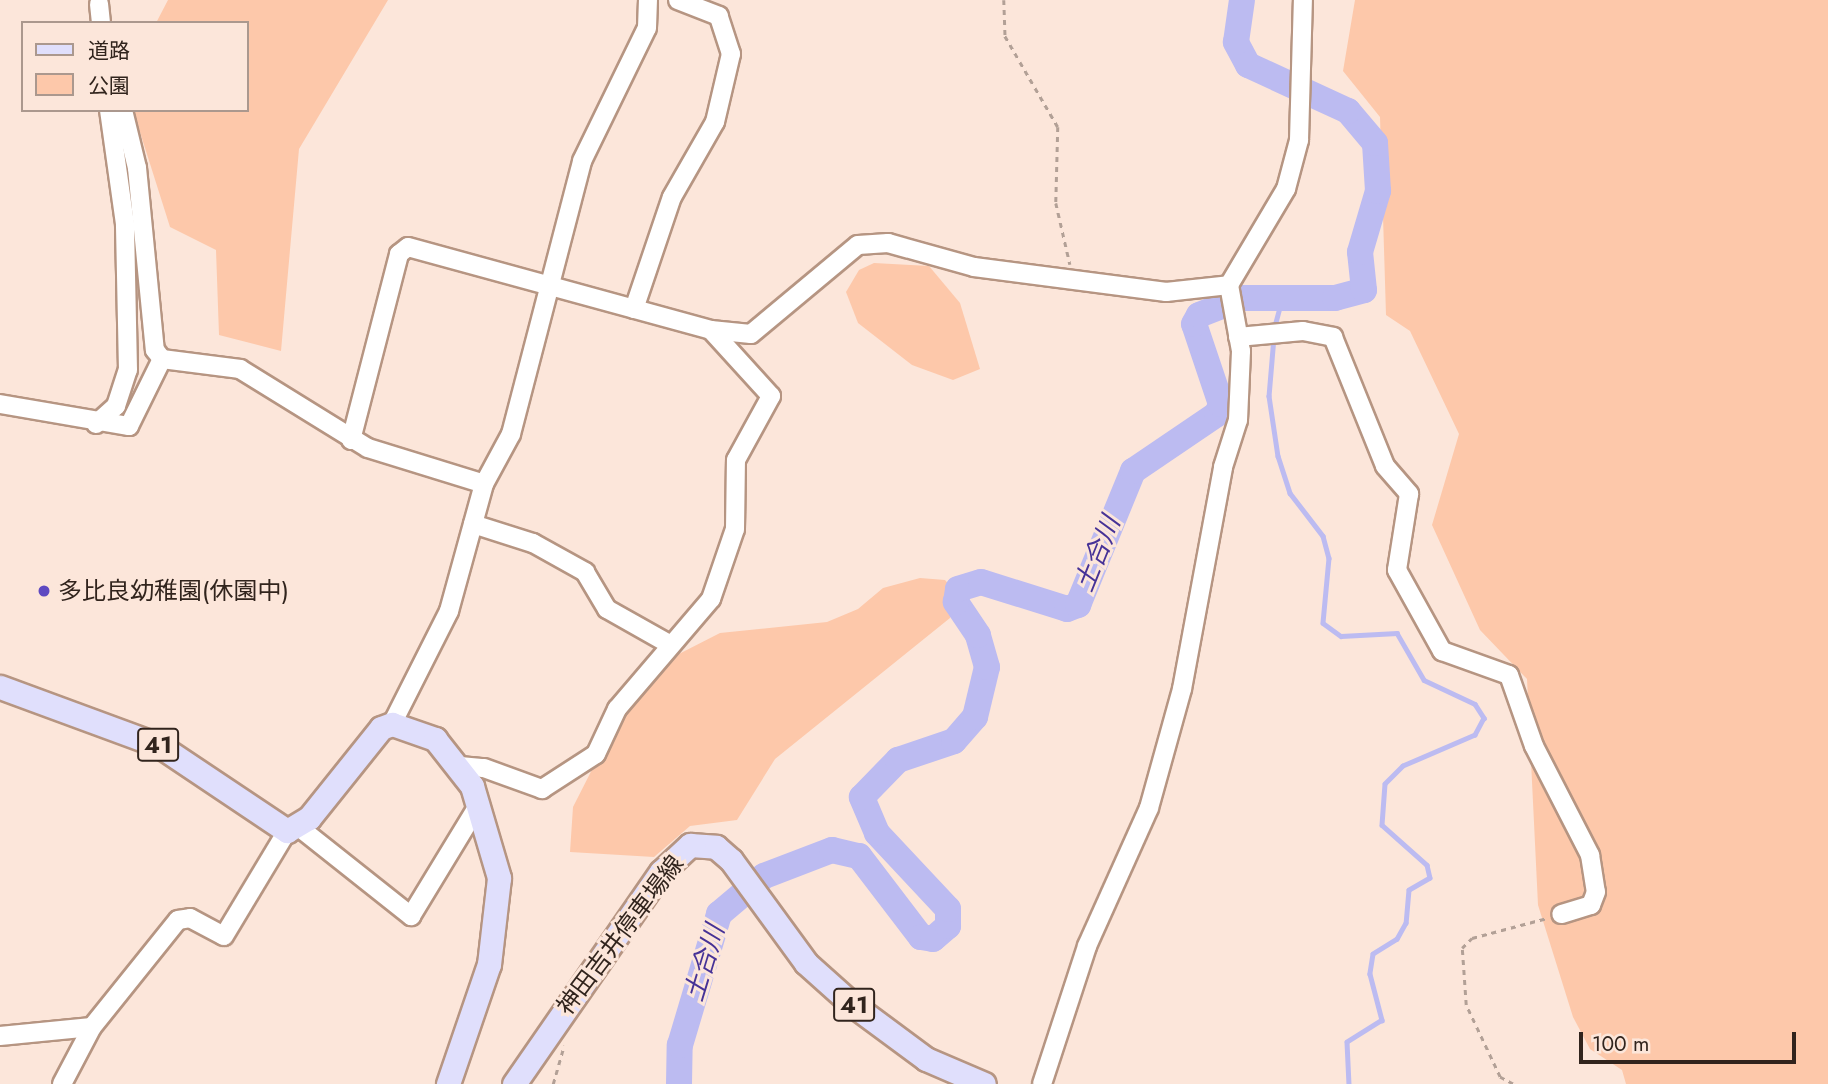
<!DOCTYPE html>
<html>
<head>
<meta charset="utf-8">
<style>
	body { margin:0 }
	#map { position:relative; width:1828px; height:1084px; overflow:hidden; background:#fce6da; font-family:Jost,"Noto Sans JP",sans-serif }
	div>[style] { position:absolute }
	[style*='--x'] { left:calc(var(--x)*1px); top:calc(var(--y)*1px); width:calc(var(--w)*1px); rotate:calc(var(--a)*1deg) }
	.green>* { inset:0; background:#fdc8aa }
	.stream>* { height:4.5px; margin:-2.25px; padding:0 2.25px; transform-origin:2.25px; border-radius:2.25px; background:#bcbbf1 }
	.river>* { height:26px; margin:-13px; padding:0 13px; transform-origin:13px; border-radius:13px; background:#bcbbf1 }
	.path>* { height:2.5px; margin-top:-1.25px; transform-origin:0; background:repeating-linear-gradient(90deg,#b2a096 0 5px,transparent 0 10px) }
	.roads { filter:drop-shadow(2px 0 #b69582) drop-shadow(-2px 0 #b69582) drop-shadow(0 2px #b69582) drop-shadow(0 -2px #b69582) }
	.minor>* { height:18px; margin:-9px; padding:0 9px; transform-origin:9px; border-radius:9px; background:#fff }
	.major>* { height:23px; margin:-11.5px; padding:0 11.5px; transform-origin:11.5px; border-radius:11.5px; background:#e0dffc }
	.dots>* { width:19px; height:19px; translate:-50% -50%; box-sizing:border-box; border:4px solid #fce6da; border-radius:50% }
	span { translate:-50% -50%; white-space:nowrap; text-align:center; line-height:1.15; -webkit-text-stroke:6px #fce6da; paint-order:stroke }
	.shield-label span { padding:2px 5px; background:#fce6da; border:2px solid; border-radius:5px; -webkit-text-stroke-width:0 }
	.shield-label { font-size:23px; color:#31241d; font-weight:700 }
	.poi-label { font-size:24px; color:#31241d }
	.left { translate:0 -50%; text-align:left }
	.street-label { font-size:24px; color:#31241d }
	.water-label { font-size:26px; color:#463297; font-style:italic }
	.legend { position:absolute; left:21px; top:21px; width:228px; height:91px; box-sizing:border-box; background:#fce6da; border:2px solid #ab988e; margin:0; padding:9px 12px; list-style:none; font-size:21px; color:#31241d }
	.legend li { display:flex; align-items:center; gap:14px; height:35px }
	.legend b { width:35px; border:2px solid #ab988e }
	.scale { position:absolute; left:1579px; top:1032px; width:217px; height:32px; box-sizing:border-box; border:4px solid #31241d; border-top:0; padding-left:9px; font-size:21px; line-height:24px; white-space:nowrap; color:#31241d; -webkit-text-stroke:5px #fce6da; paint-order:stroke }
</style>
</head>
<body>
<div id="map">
	<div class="green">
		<div style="clip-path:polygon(168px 0,388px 0,299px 149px,281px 351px,219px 335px,216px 250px,170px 227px,133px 110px,247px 110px,247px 23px,156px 23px)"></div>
		<div style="clip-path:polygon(1355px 0,1828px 0,1828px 1084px,1626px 1084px,1622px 1070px,1590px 1049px,1573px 1017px,1538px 905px,1527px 679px,1480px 630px,1432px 525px,1459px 434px,1410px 331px,1386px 315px,1380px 117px,1343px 71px)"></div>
		<div style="clip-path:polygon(874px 263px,929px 266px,960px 303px,980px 369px,953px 380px,912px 365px,858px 323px,846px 292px,859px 270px)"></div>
		<div style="clip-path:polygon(920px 578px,945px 580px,960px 597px,950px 618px,775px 759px,737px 820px,690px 826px,654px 857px,570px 852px,573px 807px,604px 746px,637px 694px,673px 657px,720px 633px,827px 622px,858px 609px,883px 588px)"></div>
	</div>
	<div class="stream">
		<div style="--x:1274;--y:328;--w:30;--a:-75"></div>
		<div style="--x:1274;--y:337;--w:59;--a:94.8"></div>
		<div style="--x:1269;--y:396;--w:61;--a:81.5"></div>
		<div style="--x:1278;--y:456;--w:39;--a:72"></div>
		<div style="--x:1290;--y:493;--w:54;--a:52.5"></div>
		<div style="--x:1323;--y:536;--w:23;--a:75"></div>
		<div style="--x:1329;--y:558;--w:65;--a:95.3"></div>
		<div style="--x:1323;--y:623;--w:22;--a:36"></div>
		<div style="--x:1341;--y:636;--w:56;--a:-3.1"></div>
		<div style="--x:1397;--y:633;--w:54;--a:60.1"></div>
		<div style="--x:1424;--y:680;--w:56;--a:25.2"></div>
		<div style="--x:1475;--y:704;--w:17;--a:57"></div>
		<div style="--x:1484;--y:718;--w:19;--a:118"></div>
		<div style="--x:1475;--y:735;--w:78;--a:156.7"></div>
		<div style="--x:1403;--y:766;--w:25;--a:135"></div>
		<div style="--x:1385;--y:784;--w:41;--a:94.2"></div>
		<div style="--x:1382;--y:825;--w:60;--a:41.6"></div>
		<div style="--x:1427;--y:865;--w:13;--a:77"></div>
		<div style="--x:1430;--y:878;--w:24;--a:150"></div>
		<div style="--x:1409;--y:890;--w:33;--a:95"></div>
		<div style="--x:1406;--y:923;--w:18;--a:119"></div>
		<div style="--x:1397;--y:939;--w:28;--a:148"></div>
		<div style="--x:1373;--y:954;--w:20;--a:99"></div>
		<div style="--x:1370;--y:974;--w:48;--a:75.4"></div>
		<div style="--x:1382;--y:1020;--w:41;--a:147.8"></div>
		<div style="--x:1347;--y:1042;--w:42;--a:87.3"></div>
	</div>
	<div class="river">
		<div style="--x:679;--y:1084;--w:39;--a:-89"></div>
		<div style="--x:680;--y:1045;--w:137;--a:-73.4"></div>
		<div style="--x:719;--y:914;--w:59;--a:-40.2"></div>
		<div style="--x:764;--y:876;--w:73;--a:-20.9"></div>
		<div style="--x:832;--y:850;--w:28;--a:13"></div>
		<div style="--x:859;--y:856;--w:102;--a:52.6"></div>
		<div style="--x:921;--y:937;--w:12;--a:9"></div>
		<div style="--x:933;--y:939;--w:20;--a:-41"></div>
		<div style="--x:948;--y:926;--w:17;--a:-90"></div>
		<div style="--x:948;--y:909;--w:104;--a:-133.1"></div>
		<div style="--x:877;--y:833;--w:39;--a:-113"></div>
		<div style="--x:862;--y:797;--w:52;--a:-45.8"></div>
		<div style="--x:898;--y:760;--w:59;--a:-18.7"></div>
		<div style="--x:954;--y:741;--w:32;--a:-49"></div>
		<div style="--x:975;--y:717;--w:51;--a:-76.5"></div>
		<div style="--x:987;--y:667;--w:33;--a:-106"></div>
		<div style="--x:978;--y:635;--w:40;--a:-124"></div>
		<div style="--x:956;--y:602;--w:13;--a:-81"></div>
		<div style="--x:958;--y:589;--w:24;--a:-17"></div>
		<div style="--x:981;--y:582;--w:90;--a:17.4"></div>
		<div style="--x:1067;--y:609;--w:12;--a:-20"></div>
		<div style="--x:1078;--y:605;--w:145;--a:-67.7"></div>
		<div style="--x:1133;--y:471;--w:102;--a:-34.2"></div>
		<div style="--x:1217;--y:414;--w:11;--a:-68"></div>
		<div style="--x:1221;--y:404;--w:84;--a:-108.6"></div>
		<div style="--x:1194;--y:324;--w:10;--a:-61"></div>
		<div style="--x:1199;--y:315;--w:46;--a:-21.6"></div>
		<div style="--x:1242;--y:298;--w:93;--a:0"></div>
		<div style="--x:1335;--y:298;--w:30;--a:-15"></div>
		<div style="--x:1364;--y:290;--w:38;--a:-96"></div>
		<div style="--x:1360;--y:252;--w:64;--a:-73.6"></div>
		<div style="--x:1378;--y:191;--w:48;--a:-93.6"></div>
		<div style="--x:1375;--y:143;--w:42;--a:-130.2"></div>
		<div style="--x:1348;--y:111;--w:110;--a:-155.3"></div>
		<div style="--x:1248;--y:65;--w:26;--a:-118"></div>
		<div style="--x:1236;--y:42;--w:42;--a:-81.9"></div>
	</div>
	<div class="path">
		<div style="--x:1004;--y:0;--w:36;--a:88"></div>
		<div style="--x:1005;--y:36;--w:105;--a:59.8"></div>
		<div style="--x:1058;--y:127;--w:76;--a:91.5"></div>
		<div style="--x:1056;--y:203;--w:63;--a:77.1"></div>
		<div style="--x:553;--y:1084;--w:40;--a:-74"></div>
		<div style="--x:1513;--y:1084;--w:15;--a:-152"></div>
		<div style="--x:1500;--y:1077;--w:80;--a:-115.3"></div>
		<div style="--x:1466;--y:1005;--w:57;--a:-94"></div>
		<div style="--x:1462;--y:948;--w:14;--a:-45"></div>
		<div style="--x:1472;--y:938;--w:78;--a:-14.9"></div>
	</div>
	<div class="roads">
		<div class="minor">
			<div style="--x:99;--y:4;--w:19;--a:84"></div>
			<div style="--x:123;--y:110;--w:60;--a:76.4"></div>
			<div style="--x:137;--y:168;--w:183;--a:84.4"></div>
			<div style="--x:155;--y:350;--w:11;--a:52"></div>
			<div style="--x:162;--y:359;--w:79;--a:7.3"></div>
			<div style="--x:240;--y:369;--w:150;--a:31.7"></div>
			<div style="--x:368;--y:448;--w:121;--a:17.2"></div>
			<div style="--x:634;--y:309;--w:118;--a:-71.3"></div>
			<div style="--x:672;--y:197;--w:86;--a:-60.2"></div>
			<div style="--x:715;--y:122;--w:70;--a:-76.8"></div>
			<div style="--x:731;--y:54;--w:40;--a:-108"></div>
			<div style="--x:719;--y:16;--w:44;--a:-158.7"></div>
			<div style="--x:1238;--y:337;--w:65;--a:-5.3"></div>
			<div style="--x:1303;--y:331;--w:31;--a:11"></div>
			<div style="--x:1333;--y:337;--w:139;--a:68"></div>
			<div style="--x:1385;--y:466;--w:37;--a:49"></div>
			<div style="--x:1409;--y:494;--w:77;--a:99"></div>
			<div style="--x:1397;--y:570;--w:93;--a:60.9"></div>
			<div style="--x:1442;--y:651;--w:71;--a:19.7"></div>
			<div style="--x:1509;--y:675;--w:75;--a:70.6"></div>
			<div style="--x:1534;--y:746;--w:123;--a:62.8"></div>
			<div style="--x:1590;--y:855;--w:37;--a:81"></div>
			<div style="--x:1596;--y:892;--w:14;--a:111"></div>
			<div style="--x:1591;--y:905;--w:31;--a:163"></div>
			<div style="--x:0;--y:404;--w:131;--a:9.7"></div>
			<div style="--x:129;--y:426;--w:75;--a:-63.8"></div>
			<div style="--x:96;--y:424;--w:27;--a:-42"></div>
			<div style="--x:116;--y:406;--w:38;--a:-72"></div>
			<div style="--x:128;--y:370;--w:146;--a:-91.2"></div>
			<div style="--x:125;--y:224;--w:115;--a:-98"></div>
			<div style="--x:351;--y:440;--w:192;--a:-75.5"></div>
			<div style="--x:399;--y:254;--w:11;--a:-38"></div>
			<div style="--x:408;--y:247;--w:314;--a:15.3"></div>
			<div style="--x:711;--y:330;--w:40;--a:5.7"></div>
			<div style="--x:751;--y:334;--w:139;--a:-39.8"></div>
			<div style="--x:858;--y:245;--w:30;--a:-4"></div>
			<div style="--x:888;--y:243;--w:89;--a:15.6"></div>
			<div style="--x:974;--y:267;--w:194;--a:7.4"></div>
			<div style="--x:1166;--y:292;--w:63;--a:-6.3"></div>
			<div style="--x:473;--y:524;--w:63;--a:17.6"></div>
			<div style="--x:533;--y:543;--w:60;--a:29.1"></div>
			<div style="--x:585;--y:572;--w:43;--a:59.3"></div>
			<div style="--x:607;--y:609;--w:71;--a:29.4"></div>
			<div style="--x:392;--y:724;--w:127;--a:-63.2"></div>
			<div style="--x:449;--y:611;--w:132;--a:-74.6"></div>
			<div style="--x:484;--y:484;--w:57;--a:-61.6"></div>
			<div style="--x:511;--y:434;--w:282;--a:-75.4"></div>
			<div style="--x:582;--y:161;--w:148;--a:-64"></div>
			<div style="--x:647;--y:28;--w:28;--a:-88"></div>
			<div style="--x:460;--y:766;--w:24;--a:5"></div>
			<div style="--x:484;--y:768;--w:62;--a:19.9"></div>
			<div style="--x:542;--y:789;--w:64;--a:-32.9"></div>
			<div style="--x:596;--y:754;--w:50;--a:-65"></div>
			<div style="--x:617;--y:709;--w:145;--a:-49.5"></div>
			<div style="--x:711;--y:599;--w:74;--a:-71.1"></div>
			<div style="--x:735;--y:529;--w:69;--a:-89.2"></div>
			<div style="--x:736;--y:460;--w:73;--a:-61.3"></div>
			<div style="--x:771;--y:396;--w:89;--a:-132.3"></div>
			<div style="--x:300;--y:828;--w:142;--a:38.4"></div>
			<div style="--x:411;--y:916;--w:131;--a:-58.7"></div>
			<div style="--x:0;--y:1036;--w:92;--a:-5.6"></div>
			<div style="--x:62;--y:1084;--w:64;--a:-62.2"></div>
			<div style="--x:92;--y:1027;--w:137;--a:-51.2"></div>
			<div style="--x:178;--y:920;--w:12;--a:-9"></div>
			<div style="--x:190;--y:918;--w:38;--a:28"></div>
			<div style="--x:224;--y:936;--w:122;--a:-59"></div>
			<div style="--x:1042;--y:1084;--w:145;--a:-71.9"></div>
			<div style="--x:1087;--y:946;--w:151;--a:-65.8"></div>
			<div style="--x:1149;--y:808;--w:123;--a:-74.5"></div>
			<div style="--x:1182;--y:689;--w:226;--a:-79.5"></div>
			<div style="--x:1223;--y:467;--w:49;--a:-72.3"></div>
			<div style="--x:1238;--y:420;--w:69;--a:-87.5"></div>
			<div style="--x:1241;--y:351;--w:67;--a:-100.3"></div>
			<div style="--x:1229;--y:285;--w:112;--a:-59.3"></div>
			<div style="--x:1286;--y:189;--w:51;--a:-75.1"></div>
			<div style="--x:1299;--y:140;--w:140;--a:-88.4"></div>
		</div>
		<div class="major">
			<div style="--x:0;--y:687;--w:171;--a:20.2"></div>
			<div style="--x:160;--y:746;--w:153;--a:33.8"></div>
			<div style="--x:287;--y:831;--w:26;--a:-31"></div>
			<div style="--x:309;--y:818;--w:115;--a:-51.3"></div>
			<div style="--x:381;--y:728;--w:12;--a:-20"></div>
			<div style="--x:392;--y:724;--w:46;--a:19.2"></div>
			<div style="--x:435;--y:739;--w:60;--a:51.8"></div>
			<div style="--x:472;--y:786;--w:96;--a:73.6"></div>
			<div style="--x:499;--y:878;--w:87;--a:96.6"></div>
			<div style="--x:489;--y:964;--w:127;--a:108.9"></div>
			<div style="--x:514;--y:1084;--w:258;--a:-55.3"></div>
			<div style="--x:661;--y:872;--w:40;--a:-43"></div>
			<div style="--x:690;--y:845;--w:26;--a:4"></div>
			<div style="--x:716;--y:847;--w:20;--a:41"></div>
			<div style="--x:731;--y:860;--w:127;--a:53.9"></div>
			<div style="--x:806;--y:963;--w:63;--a:41.8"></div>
			<div style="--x:853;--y:1005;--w:91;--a:36.5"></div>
			<div style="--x:926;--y:1059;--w:63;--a:23.3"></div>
		</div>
	</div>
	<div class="dots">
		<div style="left:44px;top:591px;background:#5e49c1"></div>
	</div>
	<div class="shield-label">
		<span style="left:158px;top:745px">41</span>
		<span style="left:854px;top:1005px">41</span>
	</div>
	<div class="poi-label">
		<span class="left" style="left:58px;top:591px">多比良幼稚園(休園中)</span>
	</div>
	<div class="street-label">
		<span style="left:620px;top:935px;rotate:-53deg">神田吉井停車場線</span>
	</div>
	<div class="water-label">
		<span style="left:1098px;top:554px;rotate:-68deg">土合川</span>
		<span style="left:705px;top:963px;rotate:-73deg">土合川</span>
	</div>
	<ul class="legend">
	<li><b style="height:9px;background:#e0dffc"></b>道路</li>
	<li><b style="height:19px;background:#fdc8aa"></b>公園</li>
	</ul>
	<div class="scale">100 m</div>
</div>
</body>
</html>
